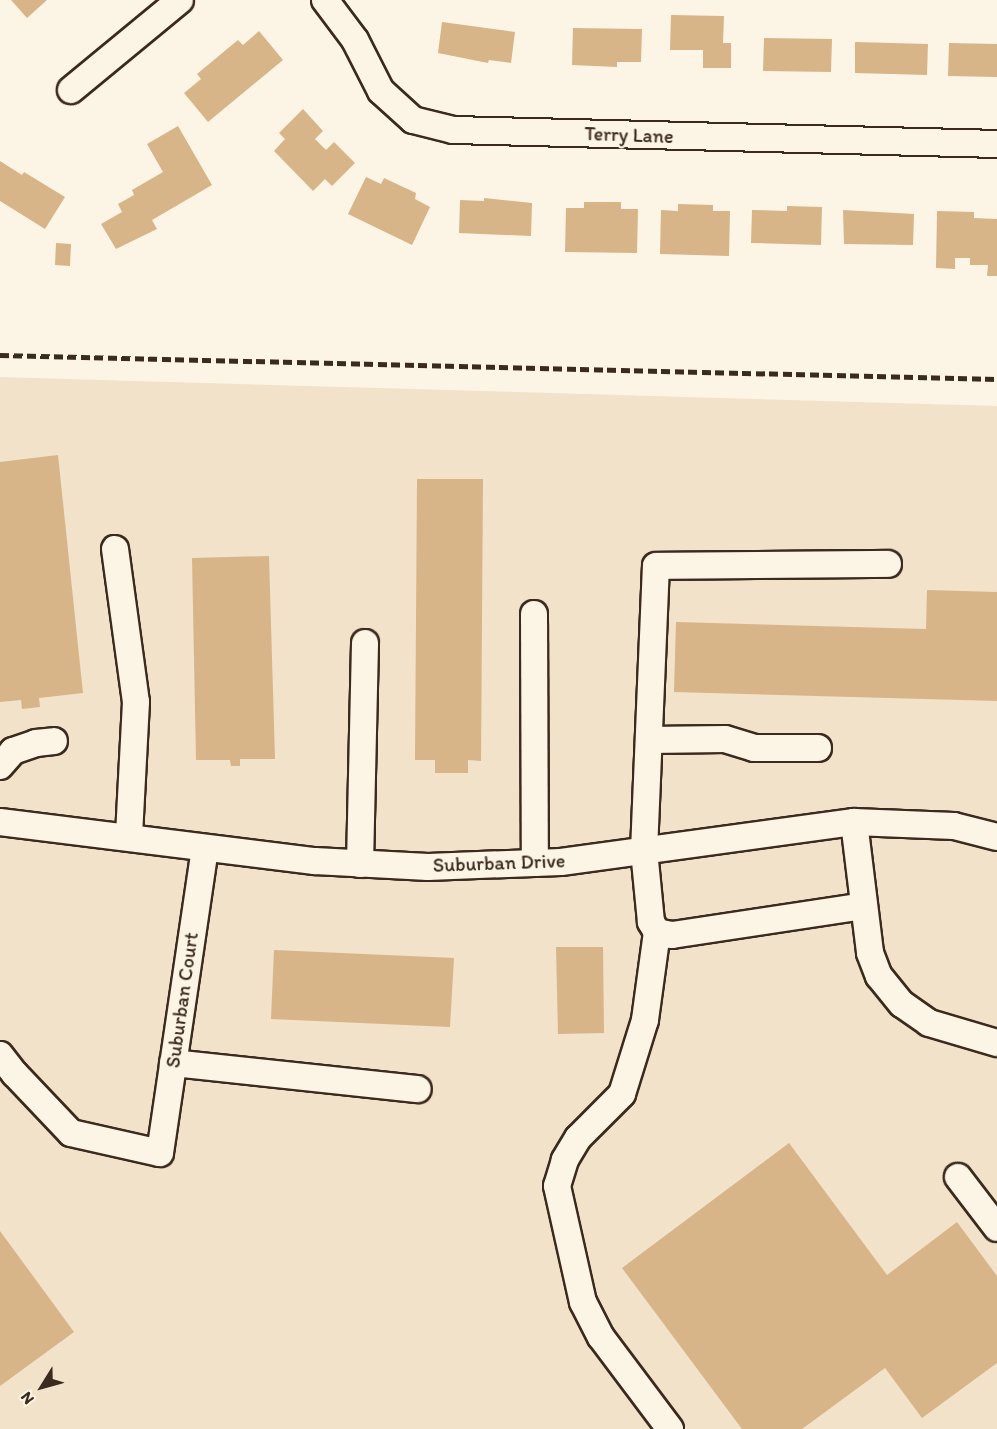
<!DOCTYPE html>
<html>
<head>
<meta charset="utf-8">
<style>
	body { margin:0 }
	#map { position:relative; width:997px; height:1429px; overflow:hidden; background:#fcf5e5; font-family:Itim,sans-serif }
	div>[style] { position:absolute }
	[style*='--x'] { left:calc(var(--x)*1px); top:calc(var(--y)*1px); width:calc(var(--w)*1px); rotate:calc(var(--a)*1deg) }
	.built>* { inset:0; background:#f1e2c9 }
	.building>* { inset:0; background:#d8b489 }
	.roads { filter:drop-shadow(2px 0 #3b2a1e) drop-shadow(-2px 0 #3b2a1e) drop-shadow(0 2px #3b2a1e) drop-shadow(0 -2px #3b2a1e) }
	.minor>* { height:26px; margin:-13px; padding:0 13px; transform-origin:13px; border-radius:13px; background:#fcf5e5 }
	.rail>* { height:4.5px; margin-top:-2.25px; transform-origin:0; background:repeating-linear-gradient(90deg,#3b2a1e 0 9px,transparent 0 13.5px) }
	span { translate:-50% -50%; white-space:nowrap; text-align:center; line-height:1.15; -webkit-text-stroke:4.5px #fcf5e5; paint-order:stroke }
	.street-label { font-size:20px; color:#3b2a1e }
	.north { position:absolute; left:12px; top:1357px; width:60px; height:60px; -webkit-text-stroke:4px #fcf5e5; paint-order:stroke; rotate:233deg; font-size:16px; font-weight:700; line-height:24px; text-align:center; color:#3b2a1e }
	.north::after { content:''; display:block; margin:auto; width:21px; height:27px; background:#3b2a1e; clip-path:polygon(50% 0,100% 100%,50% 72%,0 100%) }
</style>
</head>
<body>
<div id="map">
	<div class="built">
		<div style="clip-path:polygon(0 377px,997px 406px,997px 1429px,0 1429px)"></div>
	</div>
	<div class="building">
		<div style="clip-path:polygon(11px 0,47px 0,27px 18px)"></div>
		<div style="clip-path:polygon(671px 15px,724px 16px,723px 43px,731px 43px,731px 68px,703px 68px,703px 50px,670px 50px)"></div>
		<div style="clip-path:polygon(442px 22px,515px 32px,511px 63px,489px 60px,488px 63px,438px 53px)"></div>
		<div style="clip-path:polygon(573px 28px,642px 29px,641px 62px,617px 62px,617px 67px,572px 65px)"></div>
		<div style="clip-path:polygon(259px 31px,283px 60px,208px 122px,184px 93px,201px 79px,197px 74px,238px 40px,243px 45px)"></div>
		<div style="clip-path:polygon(764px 38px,832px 39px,831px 72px,763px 71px)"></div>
		<div style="clip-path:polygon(855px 42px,928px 44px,927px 75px,855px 73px)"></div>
		<div style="clip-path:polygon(949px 43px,997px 44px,997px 77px,948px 76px)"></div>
		<div style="clip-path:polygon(303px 109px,323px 131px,315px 139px,326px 150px,334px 142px,355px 163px,332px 186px,325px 179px,313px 191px,274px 151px,285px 139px,279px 133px)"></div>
		<div style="clip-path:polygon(178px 126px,212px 185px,152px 220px,157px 229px,116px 249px,101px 224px,122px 212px,118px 204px,134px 195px,132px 190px,163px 172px,147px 144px)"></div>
		<div style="clip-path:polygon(0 161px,22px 175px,24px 172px,65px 197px,45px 229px,0 201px)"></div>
		<div style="clip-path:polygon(366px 177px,381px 184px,384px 178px,416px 193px,415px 199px,430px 207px,412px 245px,348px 214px)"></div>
		<div style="clip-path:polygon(484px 198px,532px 203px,531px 236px,459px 233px,460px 200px,484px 201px)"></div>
		<div style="clip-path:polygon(584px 202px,621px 202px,621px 209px,638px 209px,637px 253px,565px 252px,566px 208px,584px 208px)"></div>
		<div style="clip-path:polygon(678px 204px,713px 205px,713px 211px,730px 211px,729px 256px,660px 254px,661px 210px,678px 211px)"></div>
		<div style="clip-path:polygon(787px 206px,822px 207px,821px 245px,751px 243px,752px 210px,787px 211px)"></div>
		<div style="clip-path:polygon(843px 210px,914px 214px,913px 245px,844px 244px)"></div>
		<div style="clip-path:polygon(937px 211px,974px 212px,974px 218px,997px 219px,997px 276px,987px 276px,988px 265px,970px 265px,970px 258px,955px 258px,955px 269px,936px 268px)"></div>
		<div style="clip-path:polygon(56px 243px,71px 244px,70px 266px,55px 265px)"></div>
		<div style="clip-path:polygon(58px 455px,83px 693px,39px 698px,40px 707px,22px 709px,21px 700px,0 702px,0 462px)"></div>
		<div style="clip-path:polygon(417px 479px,483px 479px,481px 761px,468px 760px,468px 773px,435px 773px,435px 760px,415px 760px)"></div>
		<div style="clip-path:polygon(269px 556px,275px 759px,240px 759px,240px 766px,231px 766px,230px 760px,196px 760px,192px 558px)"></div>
		<div style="clip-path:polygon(927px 590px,997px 592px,997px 701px,674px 692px,676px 622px,926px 629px)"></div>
		<div style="clip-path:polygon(556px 947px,603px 947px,604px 1033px,558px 1034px)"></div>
		<div style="clip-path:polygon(274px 950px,454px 958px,450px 1027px,271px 1019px)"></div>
		<div style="clip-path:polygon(789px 1143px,887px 1275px,957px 1222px,997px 1276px,997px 1363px,922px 1418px,885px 1368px,802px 1429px,742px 1429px,622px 1268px)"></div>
		<div style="clip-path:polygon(0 1231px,74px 1332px,0 1386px)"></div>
	</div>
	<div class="roads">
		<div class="minor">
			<div style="--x:325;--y:0;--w:50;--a:53.1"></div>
			<div style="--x:355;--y:40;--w:57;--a:63"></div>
			<div style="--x:381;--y:91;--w:43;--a:42.2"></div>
			<div style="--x:413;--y:120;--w:41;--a:14"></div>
			<div style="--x:453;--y:130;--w:544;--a:1.47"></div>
			<div style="--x:71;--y:90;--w:141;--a:-39.5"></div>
			<div style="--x:115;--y:549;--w:154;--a:82.2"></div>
			<div style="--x:136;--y:702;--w:135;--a:93"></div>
			<div style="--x:534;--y:614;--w:249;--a:89.8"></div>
			<div style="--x:649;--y:740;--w:76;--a:-0.8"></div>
			<div style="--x:725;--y:739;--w:30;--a:17"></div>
			<div style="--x:754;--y:748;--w:64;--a:0"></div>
			<div style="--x:0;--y:766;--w:20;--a:-49"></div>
			<div style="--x:13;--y:751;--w:24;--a:-19"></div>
			<div style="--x:36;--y:743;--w:18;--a:-6"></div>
			<div style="--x:0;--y:822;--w:317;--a:7.1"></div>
			<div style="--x:315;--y:861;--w:113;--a:3"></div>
			<div style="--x:428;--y:867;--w:133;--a:-2.2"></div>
			<div style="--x:561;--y:862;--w:296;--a:-7.8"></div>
			<div style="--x:854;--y:822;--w:100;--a:2.3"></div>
			<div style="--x:954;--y:826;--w:44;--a:14.3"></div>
			<div style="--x:854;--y:822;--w:132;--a:83"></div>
			<div style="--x:870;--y:953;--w:25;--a:69"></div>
			<div style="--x:879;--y:976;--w:36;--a:51"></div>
			<div style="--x:902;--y:1004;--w:33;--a:35"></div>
			<div style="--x:929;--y:1023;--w:71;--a:16.4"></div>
			<div style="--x:360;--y:864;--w:221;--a:-88.7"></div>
			<div style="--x:864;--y:906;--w:194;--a:171.4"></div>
			<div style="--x:672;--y:935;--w:15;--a:-169"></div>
			<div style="--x:657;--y:932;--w:12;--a:-121"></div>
			<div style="--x:651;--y:922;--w:71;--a:-95.6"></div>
			<div style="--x:644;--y:851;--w:285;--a:-87.6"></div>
			<div style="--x:656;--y:566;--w:232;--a:-0.5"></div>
			<div style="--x:657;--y:932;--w:89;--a:97.8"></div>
			<div style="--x:645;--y:1020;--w:77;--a:107.3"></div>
			<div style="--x:622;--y:1094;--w:62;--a:135"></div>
			<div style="--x:578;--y:1138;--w:26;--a:121"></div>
			<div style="--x:565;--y:1160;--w:27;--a:107"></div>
			<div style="--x:557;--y:1186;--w:119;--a:77.4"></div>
			<div style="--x:583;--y:1302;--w:39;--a:63"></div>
			<div style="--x:601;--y:1337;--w:115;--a:53.1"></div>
			<div style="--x:0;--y:1055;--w:24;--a:52"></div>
			<div style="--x:15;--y:1074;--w:81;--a:46.5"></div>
			<div style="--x:71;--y:1133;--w:91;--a:12.7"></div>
			<div style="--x:160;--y:1153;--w:308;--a:-81.6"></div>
			<div style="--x:173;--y:1063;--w:246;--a:6.1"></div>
			<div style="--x:958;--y:1177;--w:64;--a:52.6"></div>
		</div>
	</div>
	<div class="rail">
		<div style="--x:0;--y:355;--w:997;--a:1.38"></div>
	</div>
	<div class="street-label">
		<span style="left:629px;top:135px;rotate:2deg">Terry Lane</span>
		<span style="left:499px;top:863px;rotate:-2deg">Suburban Drive</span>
		<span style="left:182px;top:1000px;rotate:-82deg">Suburban Court</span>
	</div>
	<div class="north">N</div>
</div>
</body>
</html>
